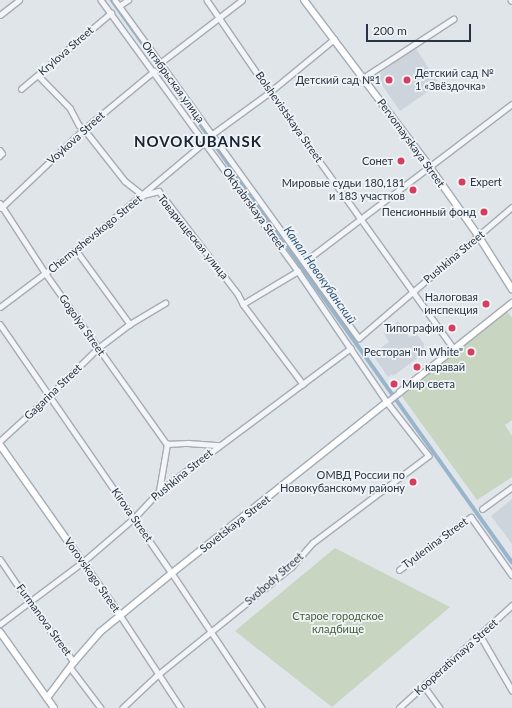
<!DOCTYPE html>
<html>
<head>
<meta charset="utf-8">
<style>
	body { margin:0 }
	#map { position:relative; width:512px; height:708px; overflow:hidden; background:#e0e5ea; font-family:Lato,sans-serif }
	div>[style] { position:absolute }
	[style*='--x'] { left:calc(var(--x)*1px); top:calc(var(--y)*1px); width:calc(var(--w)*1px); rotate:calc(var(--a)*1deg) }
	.built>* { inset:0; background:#ced4dc }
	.green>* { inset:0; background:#c7d5c1 }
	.canal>* { height:3.5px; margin:-1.75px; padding:0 1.75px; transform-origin:1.75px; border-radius:1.75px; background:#99b5cc }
	.roads { filter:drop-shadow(1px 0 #a5acb5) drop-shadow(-1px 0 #a5acb5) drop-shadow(0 1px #a5acb5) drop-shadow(0 -1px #a5acb5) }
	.minor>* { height:4.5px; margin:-2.25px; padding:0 2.25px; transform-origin:2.25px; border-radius:2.25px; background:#f4f5f8 }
	.major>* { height:6px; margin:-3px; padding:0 3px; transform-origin:3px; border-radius:3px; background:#fff }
	.dots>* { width:11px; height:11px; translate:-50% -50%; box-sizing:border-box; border:2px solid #f0f4f7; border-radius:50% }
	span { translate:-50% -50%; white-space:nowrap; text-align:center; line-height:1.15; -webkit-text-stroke:3.5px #f0f4f7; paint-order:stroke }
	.street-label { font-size:11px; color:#283343 }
	.poi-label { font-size:11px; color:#283343 }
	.left { translate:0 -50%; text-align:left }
	.right { translate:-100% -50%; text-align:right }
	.park-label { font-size:11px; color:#3f5f34 }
	.water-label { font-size:12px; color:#2f5579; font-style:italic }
	.district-label { font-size:15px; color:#1a2434; font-weight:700; letter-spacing:1px }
	.scale { position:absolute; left:366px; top:24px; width:105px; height:18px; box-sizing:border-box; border:2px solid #283343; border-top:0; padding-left:5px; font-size:12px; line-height:14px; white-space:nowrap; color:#283343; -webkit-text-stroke:3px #f0f4f7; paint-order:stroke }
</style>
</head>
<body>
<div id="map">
	<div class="built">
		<div style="clip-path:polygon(415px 47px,439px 84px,400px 111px,376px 76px)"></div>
		<div style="clip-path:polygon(398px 321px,409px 337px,416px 333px,424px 344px,424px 347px,420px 351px,423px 354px,393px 376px,392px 374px,388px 377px,372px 354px,389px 342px,384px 333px)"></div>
		<div style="clip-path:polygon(512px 499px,512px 544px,491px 516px)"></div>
	</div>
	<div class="green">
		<div style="clip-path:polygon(506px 310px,512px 318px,512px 420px,505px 425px,512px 436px,512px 477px,477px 500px,401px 395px)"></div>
		<div style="clip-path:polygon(335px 548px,450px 607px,332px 707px,235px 631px)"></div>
	</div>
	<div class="canal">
		<div style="--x:112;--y:0;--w:690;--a:54.56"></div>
	</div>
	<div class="roads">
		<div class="minor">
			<div style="--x:101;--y:0;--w:335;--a:54"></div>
			<div style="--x:298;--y:271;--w:158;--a:55.8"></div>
			<div style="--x:387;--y:402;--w:68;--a:52.1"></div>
			<div style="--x:429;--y:456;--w:145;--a:143.1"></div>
			<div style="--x:313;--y:543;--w:32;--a:131"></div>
			<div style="--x:292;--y:567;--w:172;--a:141.1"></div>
			<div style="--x:158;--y:675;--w:48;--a:136.7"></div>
			<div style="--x:115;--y:0;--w:417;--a:54.2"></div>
			<div style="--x:359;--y:338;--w:201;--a:-40.6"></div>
			<div style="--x:207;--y:0;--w:112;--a:55.6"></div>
			<div style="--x:270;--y:92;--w:317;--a:54.4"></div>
			<div style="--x:511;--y:0;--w:1;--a:45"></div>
			<div style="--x:119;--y:6;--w:11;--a:-34"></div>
			<div style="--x:0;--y:15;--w:24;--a:-38"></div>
			<div style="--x:160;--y:63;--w:103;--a:-37.5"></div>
			<div style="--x:38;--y:75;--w:46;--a:45.9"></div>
			<div style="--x:70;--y:108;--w:19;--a:62"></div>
			<div style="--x:79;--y:125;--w:6;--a:39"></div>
			<div style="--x:84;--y:129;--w:66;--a:51.7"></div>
			<div style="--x:125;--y:181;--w:23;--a:38"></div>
			<div style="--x:143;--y:195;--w:16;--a:-14"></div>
			<div style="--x:159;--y:191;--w:130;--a:52.5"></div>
			<div style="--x:238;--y:294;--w:11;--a:63"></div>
			<div style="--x:243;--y:304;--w:100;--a:53.1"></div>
			<div style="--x:363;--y:78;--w:108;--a:-33.2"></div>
			<div style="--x:21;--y:89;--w:118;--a:-40.2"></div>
			<div style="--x:211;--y:135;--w:73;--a:-36.1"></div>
			<div style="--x:270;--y:92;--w:83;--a:-39.6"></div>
			<div style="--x:0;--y:150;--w:4;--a:56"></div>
			<div style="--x:2;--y:153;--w:4;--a:124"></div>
			<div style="--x:0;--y:203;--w:85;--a:57.1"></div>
			<div style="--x:46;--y:274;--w:209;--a:54.6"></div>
			<div style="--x:167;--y:444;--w:21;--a:-3"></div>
			<div style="--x:188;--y:443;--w:31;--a:4"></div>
			<div style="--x:1;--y:208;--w:115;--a:-43.6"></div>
			<div style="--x:84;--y:129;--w:91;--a:-39.6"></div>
			<div style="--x:76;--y:250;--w:92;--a:53.9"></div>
			<div style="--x:304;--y:262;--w:261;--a:-37.2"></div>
			<div style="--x:243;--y:304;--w:64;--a:-31"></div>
			<div style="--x:0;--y:307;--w:95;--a:-36.9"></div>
			<div style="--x:76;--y:250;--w:170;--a:-40"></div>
			<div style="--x:0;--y:324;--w:303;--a:55.4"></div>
			<div style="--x:172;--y:573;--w:162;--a:56.3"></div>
			<div style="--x:387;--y:402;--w:16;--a:-38"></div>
			<div style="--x:0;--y:441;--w:67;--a:-42.6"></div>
			<div style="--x:49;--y:396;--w:69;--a:-44.4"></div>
			<div style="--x:98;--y:348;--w:40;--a:-37"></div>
			<div style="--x:130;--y:324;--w:41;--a:-31"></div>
			<div style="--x:159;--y:491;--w:48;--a:-80.3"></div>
			<div style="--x:482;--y:509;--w:37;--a:-36"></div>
			<div style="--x:0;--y:559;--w:52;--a:56"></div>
			<div style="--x:29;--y:602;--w:75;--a:53.1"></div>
			<div style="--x:399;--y:570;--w:89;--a:-36.4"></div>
			<div style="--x:471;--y:517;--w:71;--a:54.7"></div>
			<div style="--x:120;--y:615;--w:111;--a:56.7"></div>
			<div style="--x:0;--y:624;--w:104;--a:-36.8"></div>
			<div style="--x:83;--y:562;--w:67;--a:-40.8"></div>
			<div style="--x:134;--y:518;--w:37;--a:-47"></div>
			<div style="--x:159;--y:491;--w:239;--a:-36.7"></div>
			<div style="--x:480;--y:635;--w:64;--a:59.8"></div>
			<div style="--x:70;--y:667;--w:51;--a:52.9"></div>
			<div style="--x:424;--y:686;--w:27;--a:54"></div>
			<div style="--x:399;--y:708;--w:153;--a:-42.3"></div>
		</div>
		<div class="major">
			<div style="--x:304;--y:0;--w:208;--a:53"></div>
			<div style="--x:429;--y:166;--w:87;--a:54.8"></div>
			<div style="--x:479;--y:237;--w:62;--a:57.6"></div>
			<div style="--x:400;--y:392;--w:143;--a:-38.5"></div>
			<div style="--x:0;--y:445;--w:208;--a:54.8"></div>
			<div style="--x:0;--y:632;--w:93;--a:54.6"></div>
			<div style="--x:47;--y:698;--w:45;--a:-53.1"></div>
			<div style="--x:74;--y:662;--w:40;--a:-49"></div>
			<div style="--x:100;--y:632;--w:93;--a:-39.3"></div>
			<div style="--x:172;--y:573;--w:275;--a:-38.5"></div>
		</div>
	</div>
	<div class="dots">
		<div style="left:389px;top:80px;background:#d63e5f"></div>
		<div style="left:407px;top:80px;background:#d63e5f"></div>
		<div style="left:401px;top:161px;background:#d63e5f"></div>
		<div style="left:462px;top:182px;background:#d63e5f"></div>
		<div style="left:413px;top:190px;background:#d63e5f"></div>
		<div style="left:484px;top:212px;background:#d63e5f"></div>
		<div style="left:486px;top:304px;background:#d63e5f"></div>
		<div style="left:452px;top:328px;background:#d63e5f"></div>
		<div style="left:471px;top:352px;background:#d63e5f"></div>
		<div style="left:417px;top:367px;background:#d63e5f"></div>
		<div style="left:394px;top:384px;background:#d63e5f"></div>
		<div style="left:413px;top:482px;background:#d63e5f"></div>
	</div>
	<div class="street-label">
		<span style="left:66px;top:51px;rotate:-41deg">Krylova Street</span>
		<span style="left:173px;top:82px;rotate:54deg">Октябрьская улица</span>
		<span style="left:289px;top:117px;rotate:55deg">Bolshevistskaya Street</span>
		<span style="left:76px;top:138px;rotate:-42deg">Voykova Street</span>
		<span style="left:411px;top:143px;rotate:54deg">Pervomayskaya Street</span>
		<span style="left:254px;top:209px;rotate:54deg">Oktyabrskaya Street</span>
		<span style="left:95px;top:234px;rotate:-39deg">Chernyshevskogo Street</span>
		<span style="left:193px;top:237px;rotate:51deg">Товарищеская улица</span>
		<span style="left:454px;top:257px;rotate:-40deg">Pushkina Street</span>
		<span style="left:82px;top:325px;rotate:55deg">Gogolya Street</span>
		<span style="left:53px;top:392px;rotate:-44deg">Gagarina Street</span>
		<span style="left:182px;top:475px;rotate:-39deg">Pushkina Street</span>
		<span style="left:132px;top:515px;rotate:55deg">Kirova Street</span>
		<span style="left:235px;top:524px;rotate:-38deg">Sovetskaya Street</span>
		<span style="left:435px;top:543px;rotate:-36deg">Tyulenina Street</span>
		<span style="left:92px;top:575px;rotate:55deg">Vorovskogo Street</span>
		<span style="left:274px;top:579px;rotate:-41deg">Svobody Street</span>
		<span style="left:44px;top:620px;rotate:54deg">Furmanova Street</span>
		<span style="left:456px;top:657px;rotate:-42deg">Kooperativnaya Street</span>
	</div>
	<div class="poi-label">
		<span class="left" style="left:415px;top:80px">Детский сад №<br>1 «Звёздочка»</span>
		<span class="right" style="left:381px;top:80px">Детский сад №1</span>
		<span class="right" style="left:393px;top:161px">Сонет</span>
		<span class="left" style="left:470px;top:182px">Expert</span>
		<span class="right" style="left:405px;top:190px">Мировые судьи 180,181<br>и 183 участков</span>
		<span class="right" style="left:476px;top:212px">Пенсионный фонд</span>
		<span class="right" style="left:478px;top:304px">Налоговая<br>инспекция</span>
		<span class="right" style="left:444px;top:328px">Типография</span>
		<span class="right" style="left:463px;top:352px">Ресторан "In White"</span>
		<span class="left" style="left:425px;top:367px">каравай</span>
		<span class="left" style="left:402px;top:384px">Мир света</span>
		<span class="right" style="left:405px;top:482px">ОМВД России по<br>Новокубанскому району</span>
	</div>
	<div class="park-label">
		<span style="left:338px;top:623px">Старое городское<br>кладбище</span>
	</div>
	<div class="water-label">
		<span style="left:320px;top:275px;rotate:55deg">Канал Новокубанский</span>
	</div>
	<div class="district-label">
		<span style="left:198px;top:142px">NOVOKUBANSK</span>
	</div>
	<div class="scale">200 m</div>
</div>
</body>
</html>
